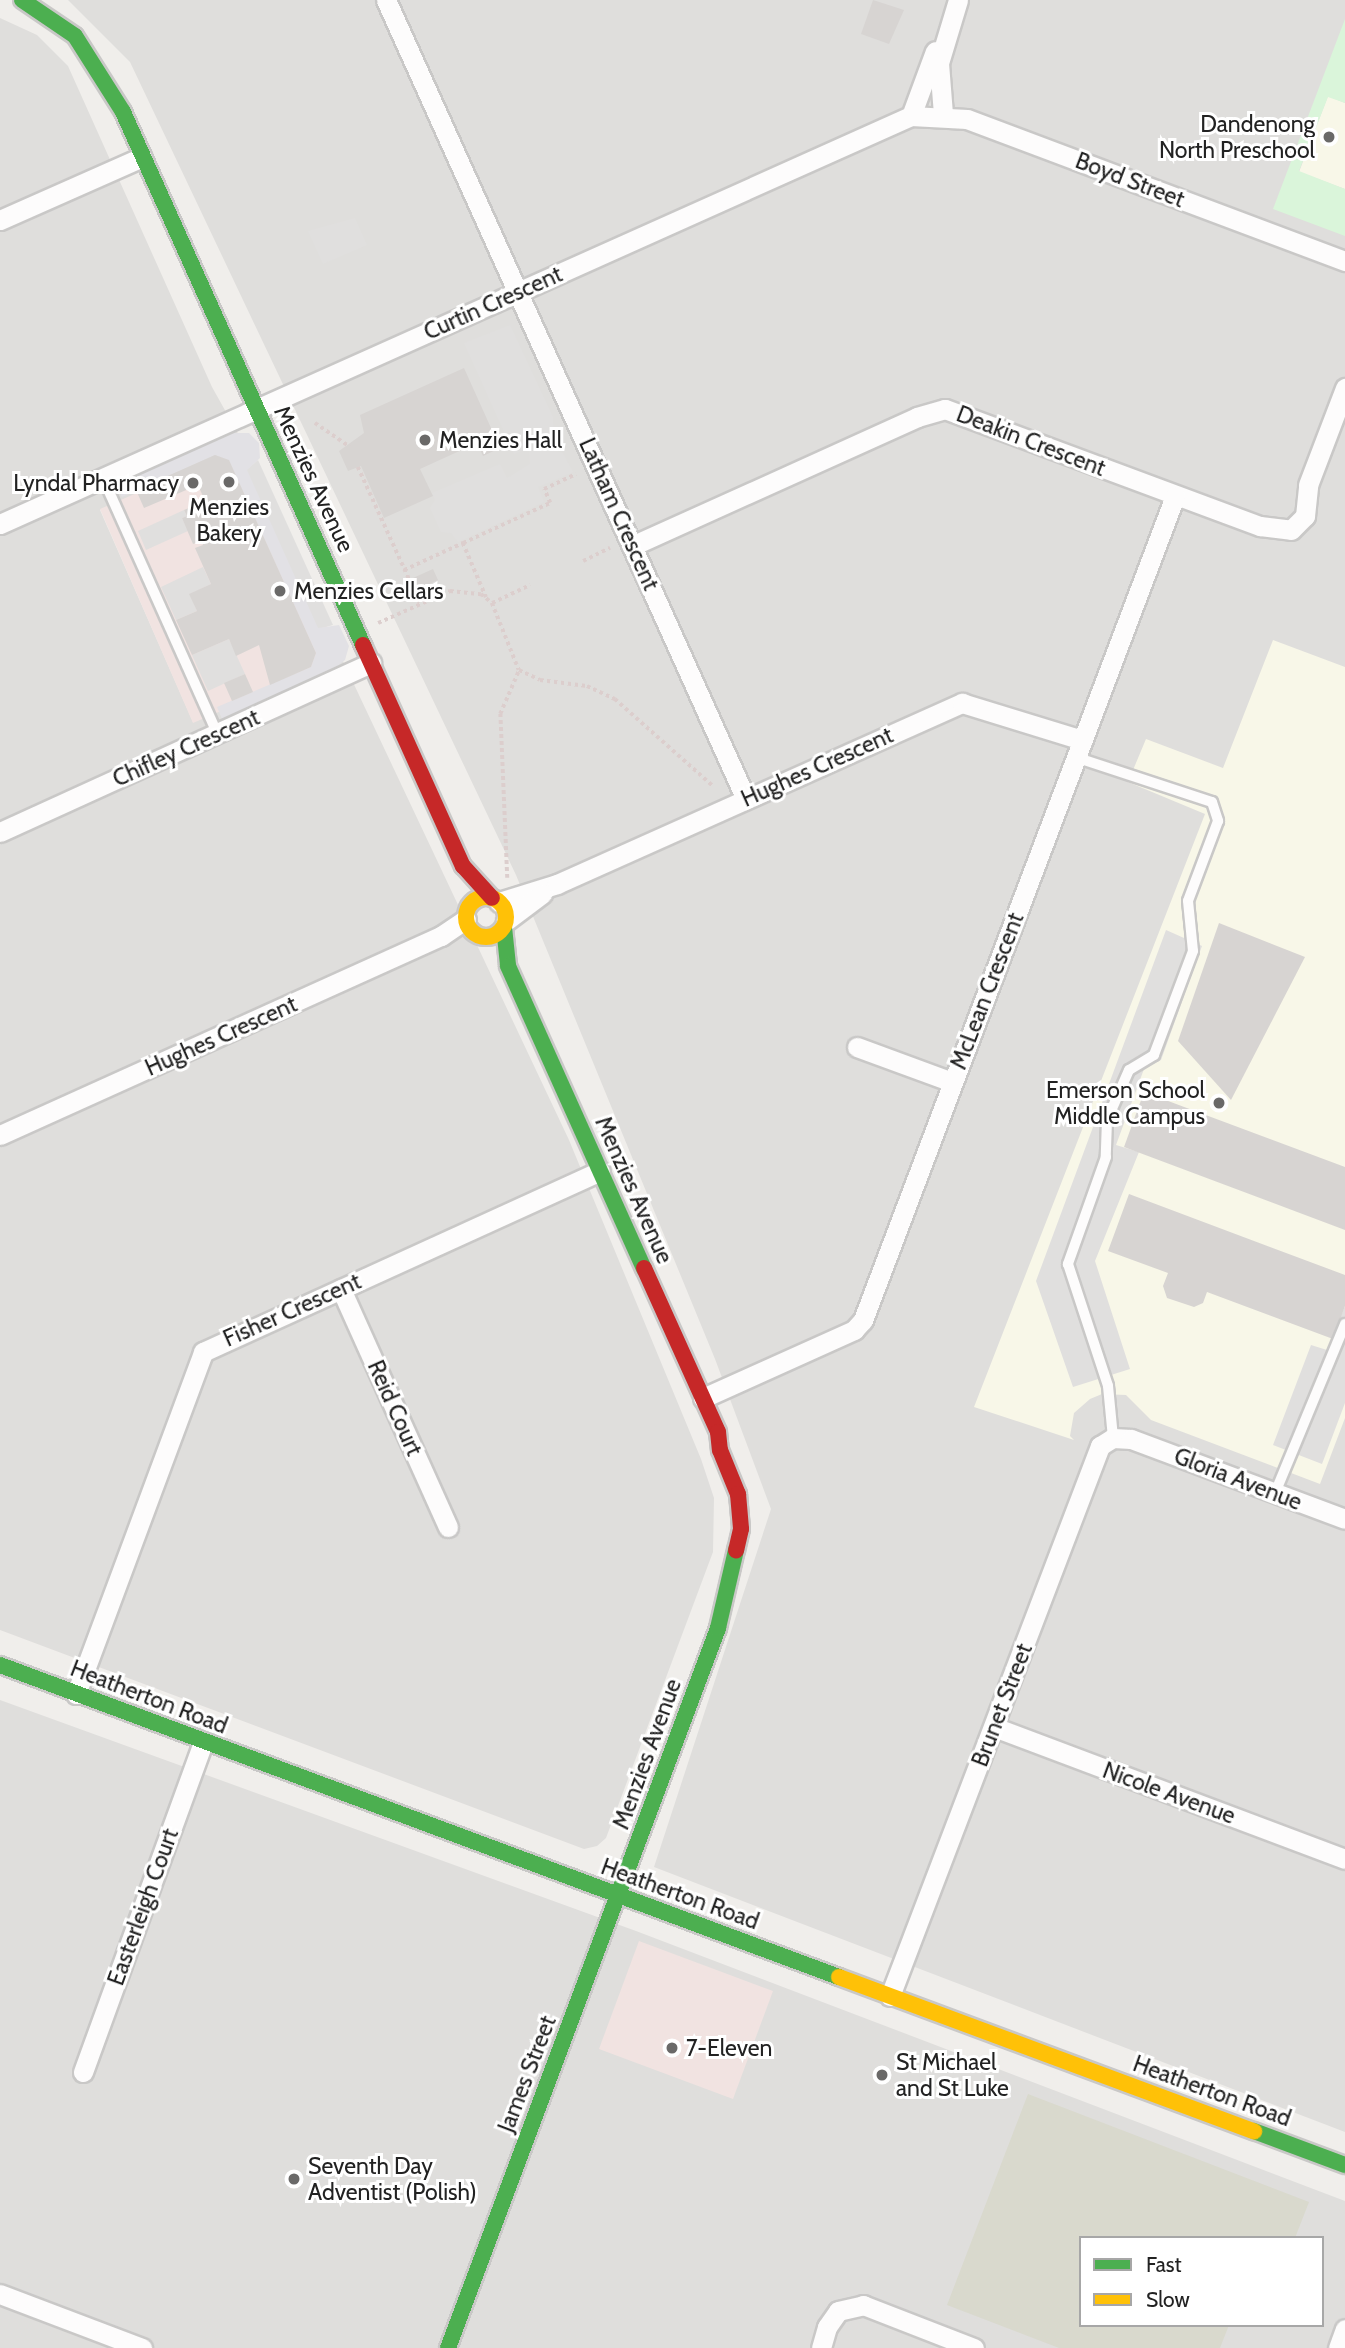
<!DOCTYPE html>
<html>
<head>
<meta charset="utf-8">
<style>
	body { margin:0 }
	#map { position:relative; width:1345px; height:2348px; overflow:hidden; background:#f0eeeb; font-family:Cabin,sans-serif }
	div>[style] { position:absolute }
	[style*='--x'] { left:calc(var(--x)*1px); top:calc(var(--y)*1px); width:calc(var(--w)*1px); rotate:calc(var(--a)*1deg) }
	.residential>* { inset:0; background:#dfdedc }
	.commercial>* { inset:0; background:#f1e3e1 }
	.education>* { inset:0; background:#f8f7e8 }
	.construction>* { inset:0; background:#d9d9cd }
	.park>* { inset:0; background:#daf5da }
	.parking>* { inset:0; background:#e0dfde }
	.plaza>* { inset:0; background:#e2e1e5 }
	.building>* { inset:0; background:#d7d4d2 }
	.path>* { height:3.5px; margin-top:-1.75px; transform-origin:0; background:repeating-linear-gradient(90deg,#dccecd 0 3.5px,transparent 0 7px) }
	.roads { filter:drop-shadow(2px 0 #c9c8c7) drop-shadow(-2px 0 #c9c8c7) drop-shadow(0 2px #c9c8c7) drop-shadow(0 -2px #c9c8c7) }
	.lane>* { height:10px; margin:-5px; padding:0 5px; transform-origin:5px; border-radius:5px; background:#fdfcfc }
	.street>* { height:19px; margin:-9.5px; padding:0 9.5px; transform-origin:9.5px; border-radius:9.5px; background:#fdfcfc }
	.fast>* { height:16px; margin:-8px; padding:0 8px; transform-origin:8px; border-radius:8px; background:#4caf50 }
	.slow>* { height:16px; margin:-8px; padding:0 8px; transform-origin:8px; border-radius:8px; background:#ffc107 }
	.slow>.ring { margin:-8px; padding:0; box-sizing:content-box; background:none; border:16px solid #ffc107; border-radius:50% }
	.jam>* { height:16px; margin:-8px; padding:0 8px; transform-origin:8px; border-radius:8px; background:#c62828 }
	.dots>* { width:19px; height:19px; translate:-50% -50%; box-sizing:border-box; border:4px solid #fff; border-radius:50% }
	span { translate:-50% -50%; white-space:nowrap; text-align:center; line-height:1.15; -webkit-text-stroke:6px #fff; paint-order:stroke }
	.poi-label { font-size:23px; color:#222 }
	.right { translate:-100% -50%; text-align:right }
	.left { translate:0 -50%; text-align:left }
	.street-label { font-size:23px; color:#222 }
	.legend { position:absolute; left:1079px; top:2236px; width:245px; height:91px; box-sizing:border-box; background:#fff; border:2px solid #a7a7a7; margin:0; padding:9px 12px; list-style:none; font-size:21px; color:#222 }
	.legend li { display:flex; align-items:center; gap:14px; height:35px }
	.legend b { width:35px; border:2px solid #a7a7a7 }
</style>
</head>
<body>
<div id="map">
	<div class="residential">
		<div style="clip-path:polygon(68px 0,1345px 0,1345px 2132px,654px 1867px,771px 1509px,715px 1359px,516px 875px,130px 62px)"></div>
		<div style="clip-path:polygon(0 18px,37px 35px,68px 66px,212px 387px,245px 446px,100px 510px,193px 722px,342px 659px,569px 1140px,701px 1459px,714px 1498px,713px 1552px,606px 1838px,597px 1846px,584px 1849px,0 1630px)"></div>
		<div style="clip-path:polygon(evenodd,0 1700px,636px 1931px,1345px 2201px,1345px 2348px,0 2348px,0 1700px,1081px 2238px,1322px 2238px,1322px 2325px,1081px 2325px,1081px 2238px)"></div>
	</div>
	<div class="commercial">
		<div style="clip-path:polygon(245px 446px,342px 659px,193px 723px,100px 509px)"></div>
		<div style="clip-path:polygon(639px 1941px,773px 1991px,733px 2099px,599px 2049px)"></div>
	</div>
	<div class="education">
		<div style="clip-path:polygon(1328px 96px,1345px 103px,1345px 189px,1299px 172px)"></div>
		<div style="clip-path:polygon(1273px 640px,1345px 667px,1345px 1418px,1320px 1484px,1151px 1420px,1126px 1395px,1102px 1394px,1090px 1399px,1074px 1413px,1070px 1436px,1074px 1440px,974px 1407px,1205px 814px,1128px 782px,1146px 739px,1223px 768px)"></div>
	</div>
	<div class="construction">
		<div style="clip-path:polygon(1028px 2094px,1309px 2202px,1295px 2238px,1081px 2238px,1081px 2325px,1229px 2325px,1220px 2348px,1059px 2348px,947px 2305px)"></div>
	</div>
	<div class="park">
		<div style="clip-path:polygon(1345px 19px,1345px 103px,1328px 97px,1299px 171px,1345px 189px,1345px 236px,1273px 209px)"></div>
	</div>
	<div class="parking">
		<div style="clip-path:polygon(355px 218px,367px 245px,323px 264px,308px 231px)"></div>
		<div style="clip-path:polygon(510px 325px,553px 417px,554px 450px,563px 453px,573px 472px,538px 487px,544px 502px,458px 542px,451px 533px,441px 532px,430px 508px,435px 500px,432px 493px,500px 464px,507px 478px,530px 464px,529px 448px,514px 454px,464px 343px)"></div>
		<div style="clip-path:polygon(258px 460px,333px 625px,318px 629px,246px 470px)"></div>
		<div style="clip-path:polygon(184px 510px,187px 516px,182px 518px,188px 531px,146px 550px,138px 531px)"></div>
		<div style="clip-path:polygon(203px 567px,211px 584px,190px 594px,197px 611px,176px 620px,161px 587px)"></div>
		<div style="clip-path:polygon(229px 639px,245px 674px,208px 691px,192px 655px)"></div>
		<div style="clip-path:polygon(1166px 930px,1202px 946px,1161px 1060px,1144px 1069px,1116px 1145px,1139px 1152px,1095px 1261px,1130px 1369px,1073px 1387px,1036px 1281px)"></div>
		<div style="clip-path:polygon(1345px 1306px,1345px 1403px,1322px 1464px,1273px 1445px,1311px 1345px,1327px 1350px)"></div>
	</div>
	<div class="plaza">
		<div style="clip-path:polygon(233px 433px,249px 433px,259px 443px,260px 458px,247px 470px,318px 628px,339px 625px,349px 646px,345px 660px,335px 668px,222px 719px,217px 707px,311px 667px,316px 653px,240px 485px,229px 461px,215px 455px,122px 497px,116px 484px)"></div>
	</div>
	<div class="building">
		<div style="clip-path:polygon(873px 0,904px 10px,889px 44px,861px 34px)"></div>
		<div style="clip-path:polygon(464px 368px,500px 448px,483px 456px,477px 443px,420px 469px,433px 496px,384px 518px,361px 466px,348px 471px,339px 451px,364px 433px,360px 415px)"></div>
		<div style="clip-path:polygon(215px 455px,229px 460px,316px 653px,311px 667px,270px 685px,259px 645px,236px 656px,229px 639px,192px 655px,176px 620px,197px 611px,189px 594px,211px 584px,195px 548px,203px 545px,202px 541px,193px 544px,182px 518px,187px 516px,184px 510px,205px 501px,198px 485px,144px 508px,136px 490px)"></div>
		<div style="clip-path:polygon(433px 569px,438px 580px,419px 589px,413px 578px)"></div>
		<div style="clip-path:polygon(245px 674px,253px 692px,232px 701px,224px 683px)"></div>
		<div style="clip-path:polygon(1219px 923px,1305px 957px,1231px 1100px,1178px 1041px)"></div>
		<div style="clip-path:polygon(1144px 1092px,1345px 1167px,1345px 1230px,1124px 1147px)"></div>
		<div style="clip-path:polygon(1129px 1194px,1345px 1275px,1345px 1306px,1333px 1339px,1207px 1292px,1203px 1303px,1194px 1307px,1167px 1298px,1163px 1286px,1168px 1273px,1108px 1251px)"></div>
	</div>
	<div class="path">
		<div style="--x:315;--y:423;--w:42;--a:34.4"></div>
		<div style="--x:358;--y:467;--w:149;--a:65.5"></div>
		<div style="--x:463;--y:543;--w:96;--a:-24.7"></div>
		<div style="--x:550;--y:503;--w:15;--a:-113"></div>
		<div style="--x:544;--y:489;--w:35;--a:-25"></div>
		<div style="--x:583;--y:561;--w:30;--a:-26"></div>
		<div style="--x:404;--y:570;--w:65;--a:-24.6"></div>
		<div style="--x:463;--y:543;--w:59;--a:66.9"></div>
		<div style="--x:492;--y:603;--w:42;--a:-25.3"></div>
		<div style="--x:378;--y:623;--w:79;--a:-24"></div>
		<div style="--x:450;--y:591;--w:31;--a:6"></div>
		<div style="--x:481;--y:594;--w:14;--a:39"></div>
		<div style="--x:492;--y:603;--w:72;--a:68.1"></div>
		<div style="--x:507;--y:878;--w:164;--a:-92.4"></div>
		<div style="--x:500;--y:714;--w:48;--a:-66.6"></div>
		<div style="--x:519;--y:670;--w:23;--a:25"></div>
		<div style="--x:540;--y:680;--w:47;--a:7.3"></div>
		<div style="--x:587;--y:686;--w:31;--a:25"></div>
		<div style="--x:615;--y:699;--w:130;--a:41.6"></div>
	</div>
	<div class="roads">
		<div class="lane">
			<div style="--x:103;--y:478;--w:279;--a:65.9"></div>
			<div style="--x:1075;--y:757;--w:144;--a:18.2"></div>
			<div style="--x:1212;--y:802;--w:20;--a:72"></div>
			<div style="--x:1218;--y:821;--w:85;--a:110.6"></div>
			<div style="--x:1188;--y:901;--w:50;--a:84.3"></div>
			<div style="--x:1193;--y:951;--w:111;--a:110.6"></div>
			<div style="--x:1154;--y:1055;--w:29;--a:149"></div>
			<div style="--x:1129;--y:1070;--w:55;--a:113.7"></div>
			<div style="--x:1107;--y:1120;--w:37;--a:92"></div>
			<div style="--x:1106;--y:1157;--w:114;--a:109.6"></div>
			<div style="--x:1068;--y:1264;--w:128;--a:71.8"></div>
			<div style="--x:1108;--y:1386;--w:52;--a:84.5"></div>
			<div style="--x:1275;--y:1493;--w:183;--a:-67.5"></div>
		</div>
		<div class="street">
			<div style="--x:386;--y:0;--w:876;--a:65.75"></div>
			<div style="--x:943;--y:114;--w:51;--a:-94.5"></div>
			<div style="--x:939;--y:63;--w:66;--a:-73.2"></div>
			<div style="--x:911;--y:116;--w:69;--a:-69.7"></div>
			<div style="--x:0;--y:220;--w:155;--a:-23.9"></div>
			<div style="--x:0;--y:524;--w:998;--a:-24.13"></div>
			<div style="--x:911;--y:116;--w:56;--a:3.1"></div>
			<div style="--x:967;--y:119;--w:404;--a:20.6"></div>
			<div style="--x:634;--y:545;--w:311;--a:-24.3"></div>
			<div style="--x:917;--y:417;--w:29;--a:-16"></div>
			<div style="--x:945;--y:409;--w:336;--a:20.4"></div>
			<div style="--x:1260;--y:526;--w:31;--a:7"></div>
			<div style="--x:1291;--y:530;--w:20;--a:-45"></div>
			<div style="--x:1305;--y:516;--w:31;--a:-84"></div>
			<div style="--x:1308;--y:485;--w:104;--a:-69.1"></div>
			<div style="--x:0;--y:832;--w:408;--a:-24.5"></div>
			<div style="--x:499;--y:902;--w:61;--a:-17.2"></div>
			<div style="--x:557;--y:884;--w:444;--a:-24.1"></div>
			<div style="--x:962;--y:703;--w:126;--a:17.1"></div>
			<div style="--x:506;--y:921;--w:45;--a:-36.9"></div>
			<div style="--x:857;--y:1047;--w:101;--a:20.2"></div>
			<div style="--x:0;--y:1135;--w:484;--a:-24.3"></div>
			<div style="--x:441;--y:936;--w:30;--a:-34"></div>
			<div style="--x:341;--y:1289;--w:261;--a:65.8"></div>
			<div style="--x:703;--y:1398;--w:166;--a:-24.2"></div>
			<div style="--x:854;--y:1330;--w:13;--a:-48"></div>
			<div style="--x:863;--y:1320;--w:881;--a:-69.26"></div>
			<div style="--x:76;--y:1694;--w:365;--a:-69.6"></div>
			<div style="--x:203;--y:1352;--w:436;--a:-24.5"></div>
			<div style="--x:994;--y:1727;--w:375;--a:20.6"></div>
			<div style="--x:890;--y:1996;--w:589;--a:-69.1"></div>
			<div style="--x:1100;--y:1446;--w:15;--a:-32"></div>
			<div style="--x:1113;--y:1438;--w:18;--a:3"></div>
			<div style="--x:1131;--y:1439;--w:228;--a:20.5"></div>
			<div style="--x:83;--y:2072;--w:351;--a:-70"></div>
			<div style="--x:0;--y:2294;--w:152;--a:20.8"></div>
			<div style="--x:821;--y:2348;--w:22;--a:-74"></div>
			<div style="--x:827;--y:2327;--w:19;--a:-55"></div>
			<div style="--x:838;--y:2311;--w:26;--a:-13"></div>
			<div style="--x:863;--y:2305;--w:119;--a:21.2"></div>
			<div style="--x:1338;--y:2348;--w:20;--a:-70"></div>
		</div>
		<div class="fast">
			<div style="--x:22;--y:0;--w:64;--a:34.2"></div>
			<div style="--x:75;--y:36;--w:90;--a:57.7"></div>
			<div style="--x:123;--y:112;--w:585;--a:65.76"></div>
			<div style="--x:504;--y:927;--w:39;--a:84"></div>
			<div style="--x:508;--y:966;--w:331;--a:65.8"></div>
			<div style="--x:0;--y:1665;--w:895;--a:20.4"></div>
			<div style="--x:1254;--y:2131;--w:97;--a:20.5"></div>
			<div style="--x:448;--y:2348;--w:769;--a:-69.44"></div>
			<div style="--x:718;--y:1628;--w:80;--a:-77"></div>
		</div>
		<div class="slow">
			<div class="ring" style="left:466px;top:897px;width:24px;height:24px"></div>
			<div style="--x:839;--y:1977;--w:443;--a:20.4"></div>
		</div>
		<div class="jam">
			<div style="--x:363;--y:645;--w:243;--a:65.7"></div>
			<div style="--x:463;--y:866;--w:43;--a:47.8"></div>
			<div style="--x:644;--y:1268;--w:180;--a:65.7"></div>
			<div style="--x:718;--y:1432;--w:18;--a:84"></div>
			<div style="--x:720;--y:1450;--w:48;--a:67.8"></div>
			<div style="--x:738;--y:1494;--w:35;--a:85"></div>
			<div style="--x:741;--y:1529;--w:22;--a:103"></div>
		</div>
	</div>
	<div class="dots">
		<div style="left:1329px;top:137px;background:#6a6968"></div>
		<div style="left:425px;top:440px;background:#6a6968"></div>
		<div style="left:229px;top:482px;background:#6a6968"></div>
		<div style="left:193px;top:483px;background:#6a6968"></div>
		<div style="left:280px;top:591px;background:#6a6968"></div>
		<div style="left:1219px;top:1103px;background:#6a6968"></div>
		<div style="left:672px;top:2048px;background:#6a6968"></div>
		<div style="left:882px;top:2075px;background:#6a6968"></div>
		<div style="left:294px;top:2179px;background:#6a6968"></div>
	</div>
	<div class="poi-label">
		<span class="right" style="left:1315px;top:137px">Dandenong<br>North Preschool</span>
		<span class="left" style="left:439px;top:440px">Menzies Hall</span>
		<span class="right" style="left:179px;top:483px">Lyndal Pharmacy</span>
		<span style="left:229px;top:520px">Menzies<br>Bakery</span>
		<span class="left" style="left:294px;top:591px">Menzies Cellars</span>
		<span class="right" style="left:1205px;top:1103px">Emerson School<br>Middle Campus</span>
		<span class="left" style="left:686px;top:2048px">7-Eleven</span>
		<span class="left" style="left:896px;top:2075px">St Michael<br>and St Luke</span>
		<span class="left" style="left:308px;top:2179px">Seventh Day<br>Adventist (Polish)</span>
	</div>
	<div class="street-label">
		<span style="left:1130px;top:180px;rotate:21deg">Boyd Street</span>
		<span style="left:493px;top:303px;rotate:-24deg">Curtin Crescent</span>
		<span style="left:1031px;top:441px;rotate:21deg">Deakin Crescent</span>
		<span style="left:314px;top:479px;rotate:65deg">Menzies Avenue</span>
		<span style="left:619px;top:514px;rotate:66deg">Latham Crescent</span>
		<span style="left:186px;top:748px;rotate:-24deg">Chifley Crescent</span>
		<span style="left:817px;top:767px;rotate:-24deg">Hughes Crescent</span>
		<span style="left:987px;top:991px;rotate:-69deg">McLean Crescent</span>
		<span style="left:221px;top:1036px;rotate:-24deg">Hughes Crescent</span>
		<span style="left:634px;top:1190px;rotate:66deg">Menzies Avenue</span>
		<span style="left:292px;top:1310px;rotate:-24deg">Fisher Crescent</span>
		<span style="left:395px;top:1408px;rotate:66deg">Reid Court</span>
		<span style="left:1238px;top:1479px;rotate:21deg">Gloria Avenue</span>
		<span style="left:149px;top:1697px;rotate:21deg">Heatherton Road</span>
		<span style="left:1002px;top:1705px;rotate:-69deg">Brunet Street</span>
		<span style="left:647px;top:1754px;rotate:-70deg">Menzies Avenue</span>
		<span style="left:1169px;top:1793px;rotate:20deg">Nicole Avenue</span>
		<span style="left:680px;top:1894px;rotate:20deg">Heatherton Road</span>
		<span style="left:143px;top:1907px;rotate:-70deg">Easterleigh Court</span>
		<span style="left:527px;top:2074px;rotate:-69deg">James Street</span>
		<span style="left:1212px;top:2091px;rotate:20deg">Heatherton Road</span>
	</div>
	<ul class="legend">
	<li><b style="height:9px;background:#4caf50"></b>Fast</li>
	<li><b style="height:9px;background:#ffc107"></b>Slow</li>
	</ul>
</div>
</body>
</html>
